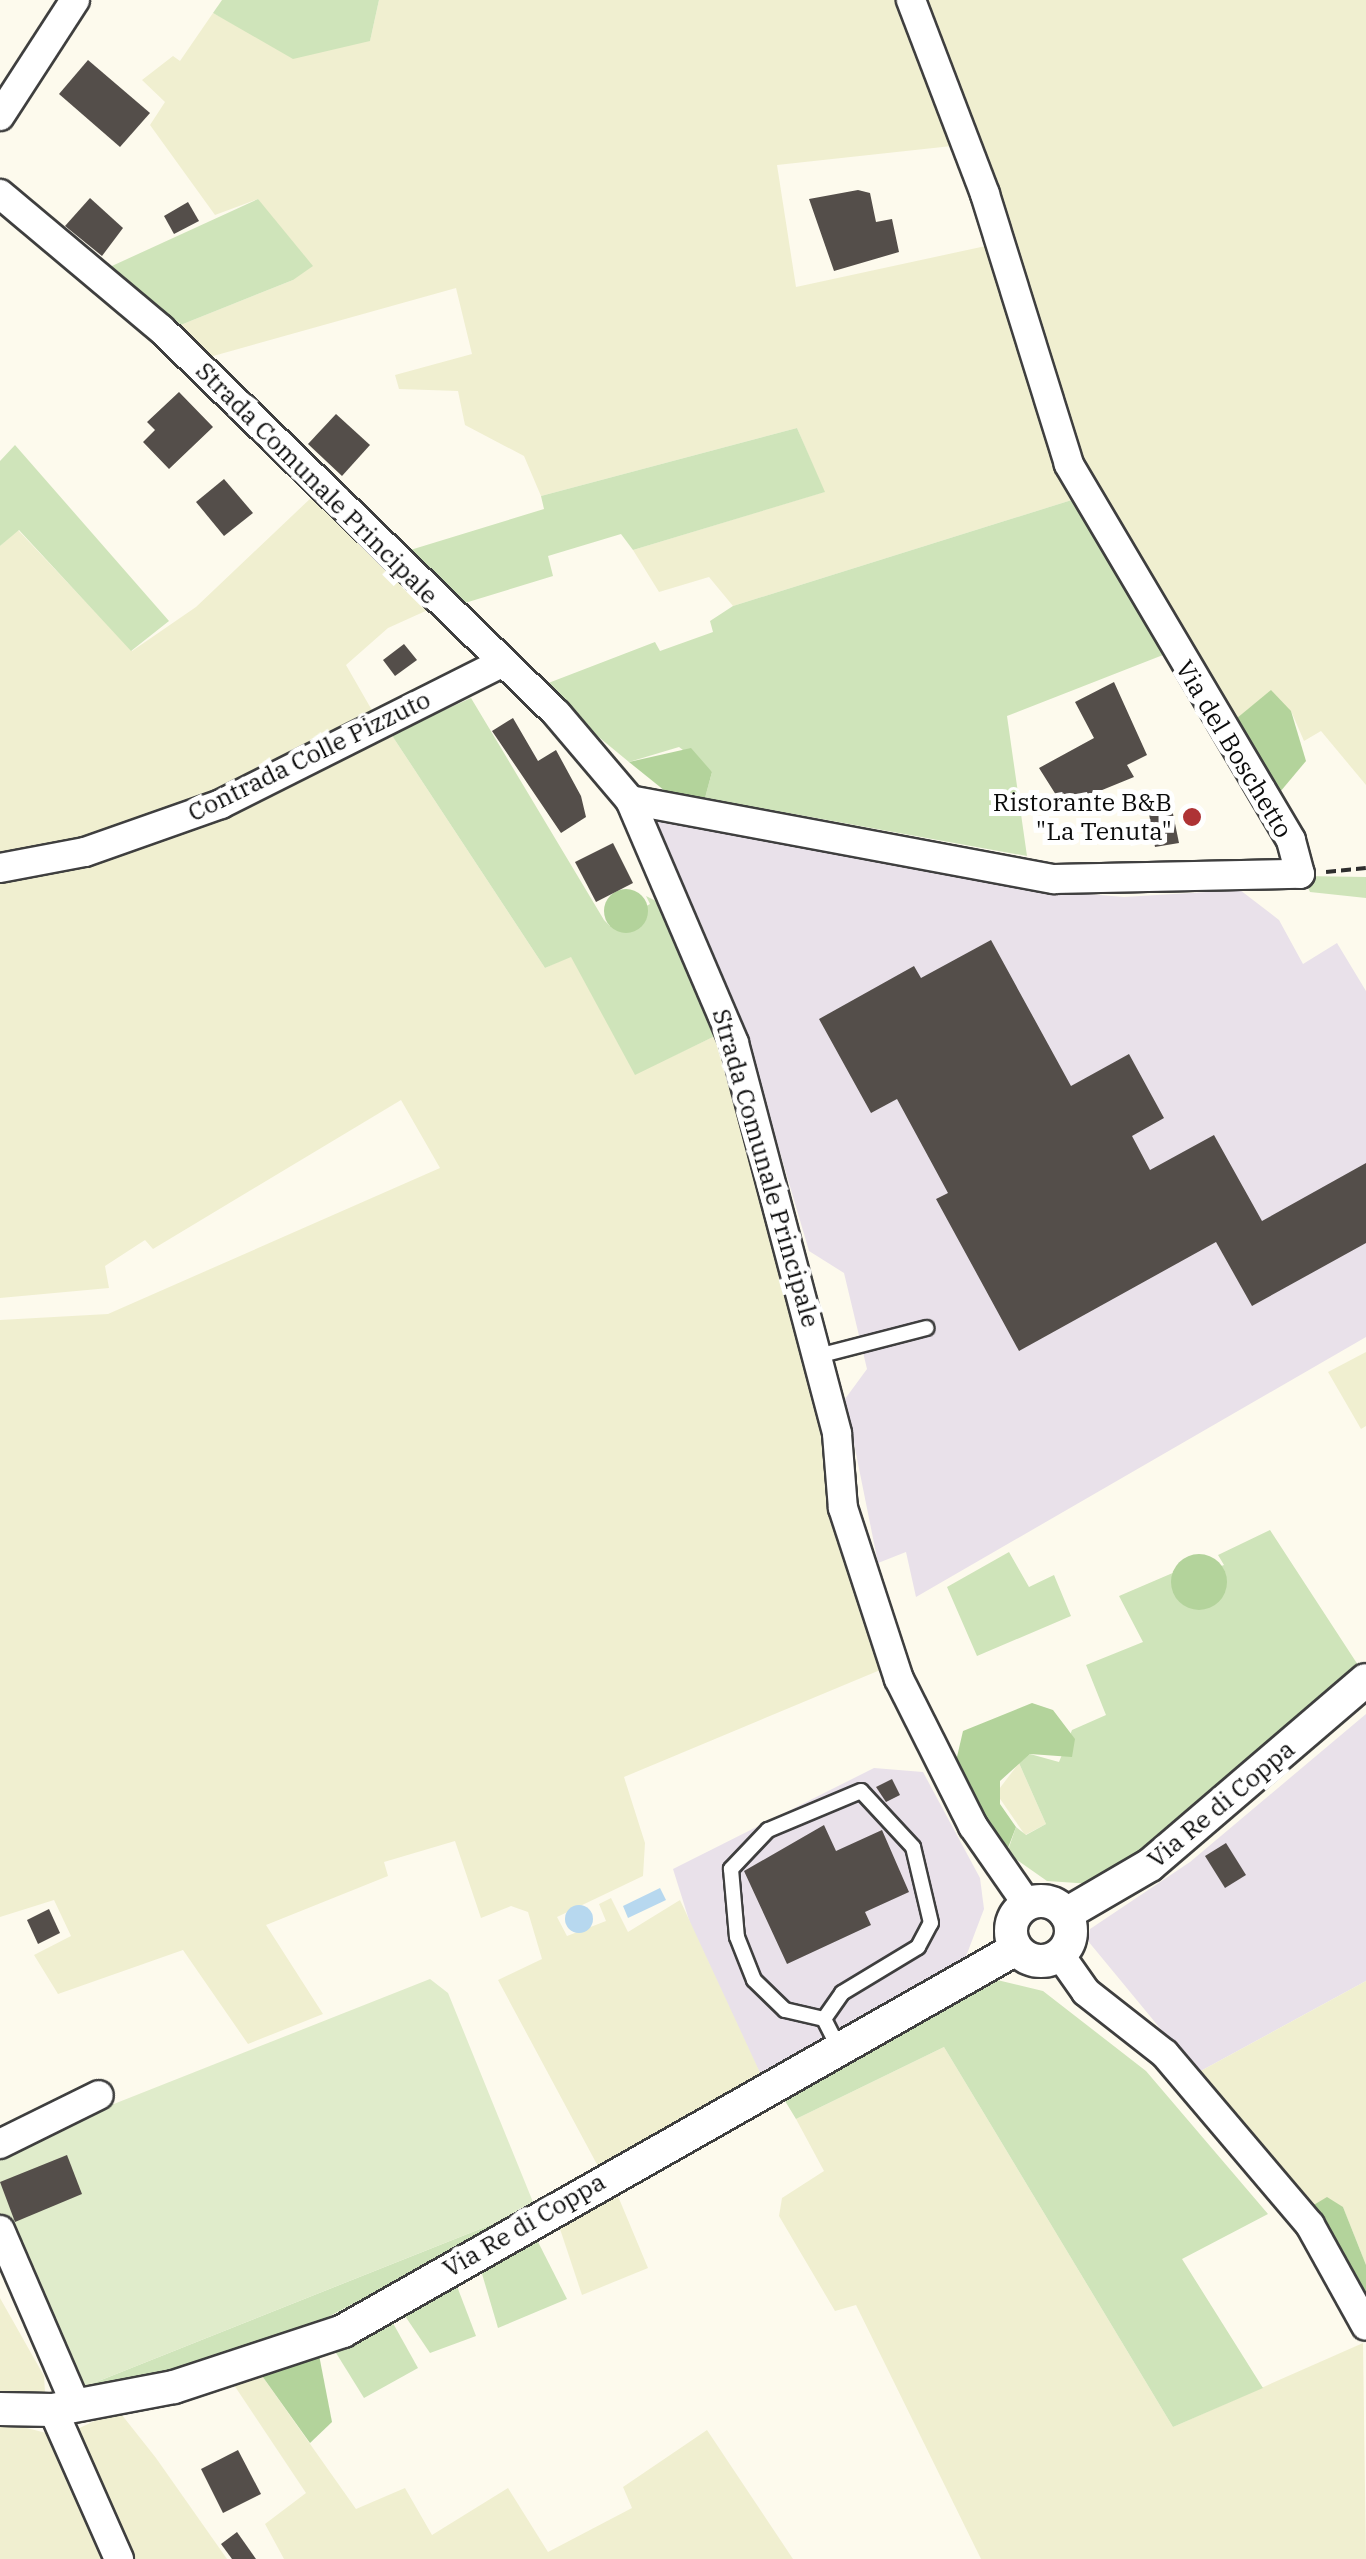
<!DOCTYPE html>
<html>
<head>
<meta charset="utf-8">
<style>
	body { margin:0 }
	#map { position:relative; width:1366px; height:2559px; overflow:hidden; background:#fdfaed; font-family:"IBM Plex Serif",serif }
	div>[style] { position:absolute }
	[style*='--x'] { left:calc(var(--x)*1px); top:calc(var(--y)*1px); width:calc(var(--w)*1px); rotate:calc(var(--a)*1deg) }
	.industrial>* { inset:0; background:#e9e1ea }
	.farmland>* { inset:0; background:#f0efd0 }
	.green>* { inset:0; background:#cfe4ba }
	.forest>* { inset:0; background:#b3d39b }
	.round { border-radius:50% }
	.pitch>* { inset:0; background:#e0eccb }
	.water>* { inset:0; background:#b7d8ef }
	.building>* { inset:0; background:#544e4a }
	.path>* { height:4px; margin-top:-2px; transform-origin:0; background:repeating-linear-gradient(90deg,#2e2e2e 0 10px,transparent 0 15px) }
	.roads { filter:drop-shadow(2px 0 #3f3f3f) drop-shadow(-2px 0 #3f3f3f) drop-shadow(0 2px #3f3f3f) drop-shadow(0 -2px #3f3f3f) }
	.service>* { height:14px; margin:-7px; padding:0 7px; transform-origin:7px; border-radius:7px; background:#fff }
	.minor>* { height:28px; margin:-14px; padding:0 14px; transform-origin:14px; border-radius:14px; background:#fff }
	.tertiary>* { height:32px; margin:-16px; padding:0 16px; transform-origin:16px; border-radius:16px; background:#fff }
	.tertiary>.ring { margin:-16px; padding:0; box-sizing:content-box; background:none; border:32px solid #fff; border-radius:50% }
	.dots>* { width:28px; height:28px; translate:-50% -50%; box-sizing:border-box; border:5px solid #fff; border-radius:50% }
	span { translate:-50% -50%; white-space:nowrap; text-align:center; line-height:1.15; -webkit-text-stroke:10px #fff; paint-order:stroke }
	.street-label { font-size:25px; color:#0c0c0c }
	.poi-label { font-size:25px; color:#0c0c0c }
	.right { translate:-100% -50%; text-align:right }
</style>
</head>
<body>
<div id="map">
	<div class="industrial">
		<div style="clip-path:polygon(658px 820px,1015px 888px,1124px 897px,1240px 890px,1279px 920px,1303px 964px,1337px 943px,1366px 991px,1366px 1337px,916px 1597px,906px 1552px,878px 1563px,845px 1399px,867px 1369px,844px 1273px,809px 1251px,748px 1044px,701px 923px,651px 830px)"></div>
		<div style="clip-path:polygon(1366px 1714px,1366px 1981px,1197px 2073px,1088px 1941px,1090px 1929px,1190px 1862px)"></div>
		<div style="clip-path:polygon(874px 1768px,923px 1772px,980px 1878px,984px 1909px,965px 1959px,762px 2077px,700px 1955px,673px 1869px)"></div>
	</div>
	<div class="farmland">
		<div style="clip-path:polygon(379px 0,905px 0,961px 145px,777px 165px,796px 287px,995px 244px,1075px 499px,733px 606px,709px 577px,659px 592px,633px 550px,824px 492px,797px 428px,541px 496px,524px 456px,465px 425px,458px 391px,399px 389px,395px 375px,472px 354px,456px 288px,199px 360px,168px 330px,293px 280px,258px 199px,215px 215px,150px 125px,165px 102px,142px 80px,173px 56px,180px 61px,213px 13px,254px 34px,370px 41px)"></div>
		<div style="clip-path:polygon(917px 0,1366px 0,1366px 785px,1321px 731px,1304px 741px,1291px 711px,1231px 723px,1077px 465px)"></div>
		<div style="clip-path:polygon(313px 496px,430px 609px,388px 628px,346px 665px,377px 719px,166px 818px,0 861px,0 546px,18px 530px,132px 651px,196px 607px)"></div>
		<div style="clip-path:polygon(391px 734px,545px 968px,571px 956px,635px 1074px,717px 1035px,793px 1294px,885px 1668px,624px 1777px,645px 1843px,643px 1876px,557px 1917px,567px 1936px,606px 1921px,599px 1904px,611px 1898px,628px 1932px,680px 1900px,762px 2077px,600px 2170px,498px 1980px,542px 1959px,528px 1912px,511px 1906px,481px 1918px,455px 1841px,384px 1862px,388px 1876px,266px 1925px,323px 2014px,248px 2044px,183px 1950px,58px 1994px,34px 1955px,71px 1936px,54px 1900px,0 1917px,0 1320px,108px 1314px,440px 1168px,401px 1100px,153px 1249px,145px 1240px,105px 1266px,109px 1288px,0 1298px,0 876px,252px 798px)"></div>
		<div style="clip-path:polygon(1366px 1352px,1366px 1426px,1361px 1429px,1328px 1372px)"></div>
		<div style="clip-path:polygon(1019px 1763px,1046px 1824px,1025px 1835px,996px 1793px)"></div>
		<div style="clip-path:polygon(1366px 1981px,1366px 2265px,1343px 2207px,1307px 2209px,1197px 2073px)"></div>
		<div style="clip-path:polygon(944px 2047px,1173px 2427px,1363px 2343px,1366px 2559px,981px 2559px,856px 2305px,835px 2311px,779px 2216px,782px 2198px,824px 2171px,796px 2119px)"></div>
		<div style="clip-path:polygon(615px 2189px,648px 2268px,582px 2295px,558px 2223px)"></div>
		<div style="clip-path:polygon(0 2298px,44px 2376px,45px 2392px,0 2398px)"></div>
		<div style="clip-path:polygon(255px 2366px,356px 2509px,405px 2488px,432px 2535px,508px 2488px,548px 2552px,632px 2508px,623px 2487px,707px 2430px,793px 2559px,284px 2559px,265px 2524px,306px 2493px,228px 2376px)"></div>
		<div style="clip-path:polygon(118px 2410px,156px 2458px,227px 2559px,124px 2559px,73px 2431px)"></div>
		<div style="clip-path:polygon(0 2421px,50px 2434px,109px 2559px,0 2559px)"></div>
	</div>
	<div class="green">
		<div style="clip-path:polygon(222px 0,379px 0,370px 41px,293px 59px,213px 13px)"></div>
		<div style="clip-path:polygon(258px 199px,313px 266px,293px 280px,168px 330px,101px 271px)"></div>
		<div style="clip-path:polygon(797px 428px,825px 492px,633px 550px,621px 534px,548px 556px,553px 576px,455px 606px,407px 551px,544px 509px,541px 496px)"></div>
		<div style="clip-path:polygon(15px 445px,169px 621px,131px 651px,19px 530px,0 546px,0 461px)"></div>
		<div style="clip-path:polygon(1075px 499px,1163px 655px,1007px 716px,1027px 856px,705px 798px,712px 772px,679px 747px,629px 762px,538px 687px,655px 642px,660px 651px,713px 632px,710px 621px,733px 606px)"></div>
		<div style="clip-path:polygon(471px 698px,604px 920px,610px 926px,650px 904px,646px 896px,656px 901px,717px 1035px,635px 1075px,571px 957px,545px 968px,391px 734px)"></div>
		<div style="clip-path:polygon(1303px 876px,1366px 877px,1366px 898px,1310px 892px)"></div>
		<div style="clip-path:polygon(1270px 1530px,1358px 1665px,1137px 1859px,1092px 1884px,1047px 1881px,1007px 1853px,1016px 1827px,1026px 1835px,1046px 1824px,1019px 1763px,1030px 1754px,1059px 1762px,1072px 1730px,1106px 1715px,1086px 1665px,1143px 1642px,1119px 1596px,1175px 1572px,1172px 1584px,1224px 1565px,1218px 1555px)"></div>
		<div style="clip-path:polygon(1009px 1552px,1029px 1587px,1054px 1575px,1071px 1616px,977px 1656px,947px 1587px)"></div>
		<div style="clip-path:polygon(993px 1979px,1043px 1991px,1146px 2071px,1268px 2214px,1182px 2259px,1263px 2388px,1173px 2427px,944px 2047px,796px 2119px,782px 2096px)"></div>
		<div style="clip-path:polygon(535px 2207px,296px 2334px,185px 2374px,76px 2390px)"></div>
		<div style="clip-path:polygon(535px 2236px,567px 2299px,498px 2328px,480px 2267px)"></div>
		<div style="clip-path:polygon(455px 2281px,476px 2336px,430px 2353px,401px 2310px)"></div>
		<div style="clip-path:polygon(389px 2316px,418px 2368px,364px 2398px,328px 2340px)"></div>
	</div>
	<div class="forest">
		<div style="clip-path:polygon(1271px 690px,1291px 711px,1306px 761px,1280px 792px,1231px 723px)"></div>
		<div style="clip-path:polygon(691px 748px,712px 772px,705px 798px,665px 791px,629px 762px)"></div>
		<div class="round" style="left:604px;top:889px;width:44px;height:44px"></div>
		<div class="round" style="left:1171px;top:1554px;width:56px;height:56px"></div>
		<div style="clip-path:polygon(1032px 1703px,1053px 1710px,1075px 1739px,1072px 1757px,1030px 1754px,1000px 1781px,1000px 1804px,1016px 1827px,1006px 1853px,953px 1774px,963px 1731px)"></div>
		<div style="clip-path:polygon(1327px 2197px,1343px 2207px,1366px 2265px,1366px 2310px,1307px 2209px)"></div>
		<div style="clip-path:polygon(319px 2355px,332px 2422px,310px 2443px,255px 2366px)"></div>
	</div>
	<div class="pitch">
		<div style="clip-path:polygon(430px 1979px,448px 1993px,535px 2207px,76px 2390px,0 2214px,0 2149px)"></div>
	</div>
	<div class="water">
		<div style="clip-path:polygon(660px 1888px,666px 1900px,628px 1918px,623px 1906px)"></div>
		<div class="round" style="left:565px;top:1905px;width:28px;height:28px"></div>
	</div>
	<div class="building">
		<div style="clip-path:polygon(88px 60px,150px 113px,120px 147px,59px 94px)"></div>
		<div style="clip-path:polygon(858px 190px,870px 193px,876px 222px,892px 219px,899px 252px,834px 271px,809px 199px)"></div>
		<div style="clip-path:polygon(90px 198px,123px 228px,102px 256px,65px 226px)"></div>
		<div style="clip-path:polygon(188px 202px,199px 221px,174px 234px,164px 216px)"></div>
		<div style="clip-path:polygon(179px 392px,213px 427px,169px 469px,143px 442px,155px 430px,147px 422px)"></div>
		<div style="clip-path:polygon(336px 414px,370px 445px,342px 476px,308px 444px)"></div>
		<div style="clip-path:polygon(224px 479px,253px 513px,224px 536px,196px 502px)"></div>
		<div style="clip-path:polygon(404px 644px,417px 660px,395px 676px,383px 660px)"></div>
		<div style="clip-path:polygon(1114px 682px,1147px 755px,1127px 765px,1134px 777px,1063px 806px,1039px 768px,1094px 738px,1075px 702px)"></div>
		<div style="clip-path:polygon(513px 718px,538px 761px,556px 750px,581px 796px,586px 817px,561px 833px,492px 731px)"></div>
		<div style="clip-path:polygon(1172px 809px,1179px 843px,1155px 847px,1149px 814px)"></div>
		<div style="clip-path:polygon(613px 843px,633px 883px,596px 902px,575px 862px)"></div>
		<div style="clip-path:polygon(991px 940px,1071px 1086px,1129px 1054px,1164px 1118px,1132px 1136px,1150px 1170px,1214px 1135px,1262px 1221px,1366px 1163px,1366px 1243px,1252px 1306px,1216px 1242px,1019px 1351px,936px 1199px,948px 1193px,897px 1099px,871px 1113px,819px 1019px,914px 966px,921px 978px)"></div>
		<div style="clip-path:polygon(892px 1779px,900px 1795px,886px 1802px,876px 1787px)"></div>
		<div style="clip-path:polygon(824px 1825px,836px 1851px,882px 1830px,909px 1892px,865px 1912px,871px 1925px,787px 1964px,744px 1871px)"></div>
		<div style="clip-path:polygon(1226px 1843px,1246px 1875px,1225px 1888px,1205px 1856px)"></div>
		<div style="clip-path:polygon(49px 1909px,60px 1933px,38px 1944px,27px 1920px)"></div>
		<div style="clip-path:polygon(67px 2155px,82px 2194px,15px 2222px,0 2182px)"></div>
		<div style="clip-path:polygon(238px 2450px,261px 2494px,223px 2513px,201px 2469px)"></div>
		<div style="clip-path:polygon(237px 2532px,256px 2559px,232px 2559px,221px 2544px)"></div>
	</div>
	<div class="path">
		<div style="--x:1326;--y:872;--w:40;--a:-5.7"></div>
	</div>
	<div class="roads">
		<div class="service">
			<div style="--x:818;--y:1356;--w:112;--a:-14.5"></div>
			<div style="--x:824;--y:2019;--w:32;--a:-55"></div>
			<div style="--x:842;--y:1993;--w:89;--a:-31.2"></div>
			<div style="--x:918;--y:1947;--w:27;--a:-62"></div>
			<div style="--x:931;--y:1923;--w:78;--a:-103.3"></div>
			<div style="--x:913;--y:1847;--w:76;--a:-132.9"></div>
			<div style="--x:861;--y:1791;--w:101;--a:157.2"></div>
			<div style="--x:768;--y:1830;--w:54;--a:133.5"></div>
			<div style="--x:731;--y:1869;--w:68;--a:85"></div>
			<div style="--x:737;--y:1937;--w:46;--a:68.4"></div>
			<div style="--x:754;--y:1980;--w:43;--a:44.1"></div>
			<div style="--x:785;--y:2010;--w:40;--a:13"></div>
			<div style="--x:824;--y:2019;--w:28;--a:63"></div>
		</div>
		<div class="minor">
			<div style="--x:0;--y:116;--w:138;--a:-57.1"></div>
			<div style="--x:0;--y:194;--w:210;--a:40"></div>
			<div style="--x:161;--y:329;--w:552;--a:44.19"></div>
			<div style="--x:557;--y:714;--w:113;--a:49.7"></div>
			<div style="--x:630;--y:800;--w:264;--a:66.8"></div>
			<div style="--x:734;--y:1043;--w:404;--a:75.2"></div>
			<div style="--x:837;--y:1434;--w:74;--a:85.4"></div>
			<div style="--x:843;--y:1508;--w:180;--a:71.9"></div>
			<div style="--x:899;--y:1679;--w:165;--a:63.3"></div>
			<div style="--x:973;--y:1826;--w:95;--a:55.3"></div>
			<div style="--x:630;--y:800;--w:431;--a:10.6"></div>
			<div style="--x:1054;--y:879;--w:246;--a:-1.2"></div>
			<div style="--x:1300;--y:874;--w:35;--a:-105"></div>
			<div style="--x:1291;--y:840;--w:437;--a:-120.6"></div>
			<div style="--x:1069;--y:464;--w:283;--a:-107.3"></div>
			<div style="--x:985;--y:194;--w:208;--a:-110.9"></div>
			<div style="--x:0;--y:868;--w:86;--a:-10.7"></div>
			<div style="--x:85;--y:852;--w:144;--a:-19.4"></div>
			<div style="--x:221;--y:804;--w:311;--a:-26.7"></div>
			<div style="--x:1060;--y:1955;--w:45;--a:54.9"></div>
			<div style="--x:1086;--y:1992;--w:100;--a:38.1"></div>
			<div style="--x:1165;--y:2054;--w:224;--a:49.7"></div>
			<div style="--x:1310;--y:2225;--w:115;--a:61"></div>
			<div style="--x:0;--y:2144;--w:110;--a:-26.3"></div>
			<div style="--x:0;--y:2230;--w:192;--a:66.6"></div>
			<div style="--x:53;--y:2410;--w:163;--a:66.1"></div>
		</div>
		<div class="tertiary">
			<div class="ring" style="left:1011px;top:1901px;width:28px;height:28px"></div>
			<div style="--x:1066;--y:1914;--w:97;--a:-30.3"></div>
			<div style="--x:1150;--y:1865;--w:284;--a:-40.6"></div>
			<div style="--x:0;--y:2409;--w:53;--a:1.1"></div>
			<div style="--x:53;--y:2410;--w:123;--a:-10.8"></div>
			<div style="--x:174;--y:2387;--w:178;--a:-18.3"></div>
			<div style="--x:343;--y:2331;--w:774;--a:-29.58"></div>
		</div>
	</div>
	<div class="dots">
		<div style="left:1192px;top:817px;background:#ae3335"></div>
	</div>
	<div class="street-label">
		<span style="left:317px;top:483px;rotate:45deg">Strada Comunale Principale</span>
		<span style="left:1234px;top:749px;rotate:59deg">Via del Boschetto</span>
		<span style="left:309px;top:756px;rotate:-26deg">Contrada Colle Pizzuto</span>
		<span style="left:766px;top:1168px;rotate:74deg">Strada Comunale Principale</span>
		<span style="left:1221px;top:1804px;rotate:-40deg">Via Re di Coppa</span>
		<span style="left:524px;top:2225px;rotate:-30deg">Via Re di Coppa</span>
	</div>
	<div class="poi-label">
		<span class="right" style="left:1172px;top:817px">Ristorante B&amp;B<br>"La Tenuta"</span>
	</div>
</div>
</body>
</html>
